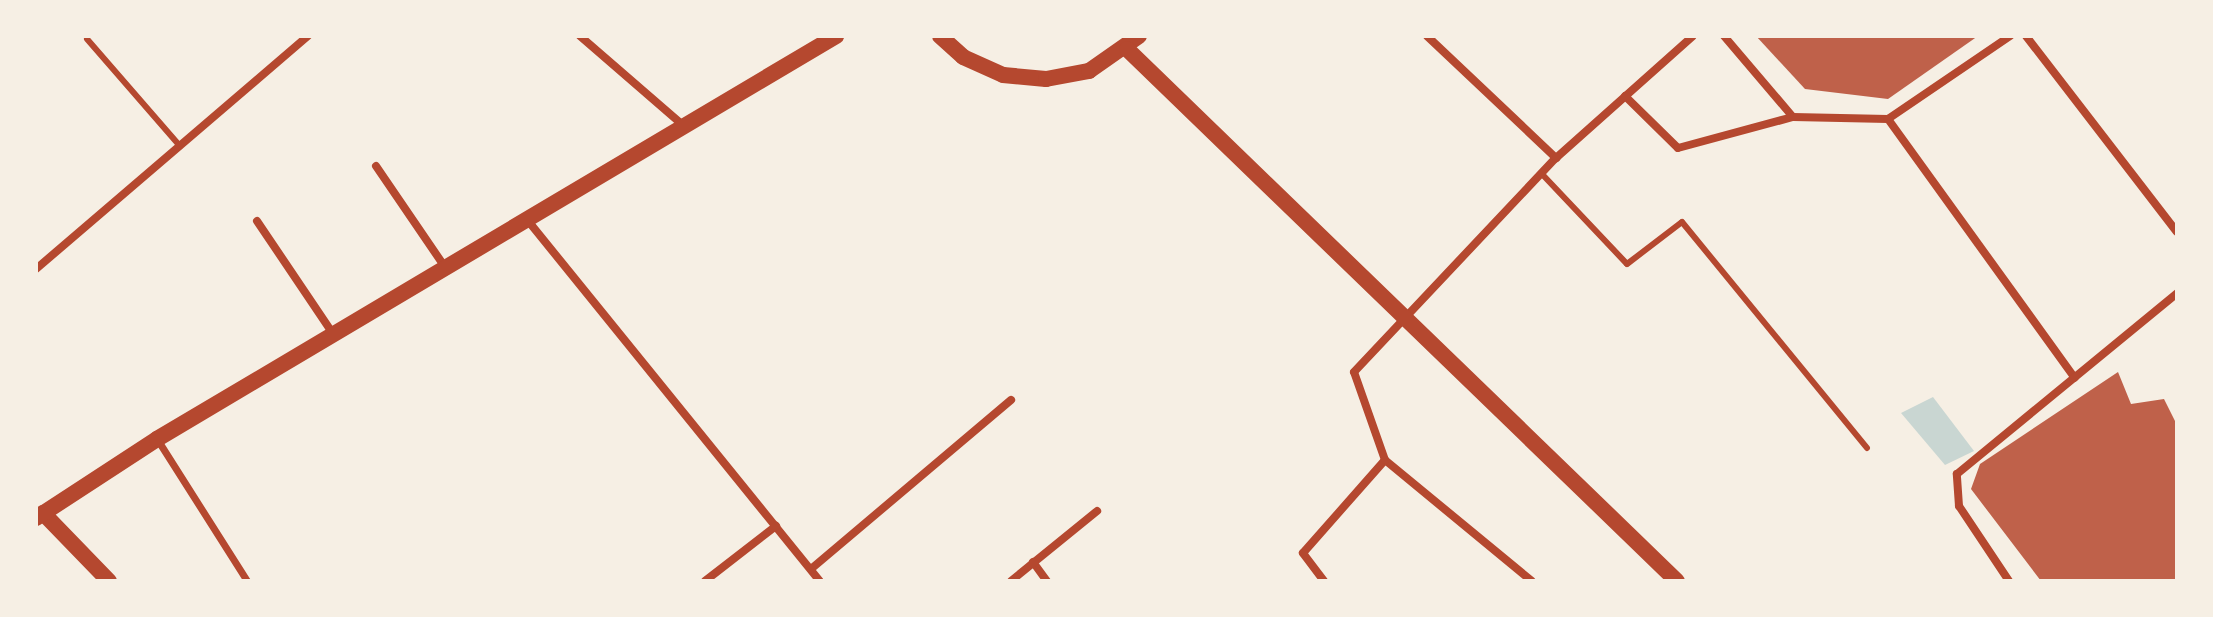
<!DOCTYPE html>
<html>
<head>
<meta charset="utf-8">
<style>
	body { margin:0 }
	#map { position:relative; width:2213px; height:617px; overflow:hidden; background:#f6efe4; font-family:"Source Serif 4",serif }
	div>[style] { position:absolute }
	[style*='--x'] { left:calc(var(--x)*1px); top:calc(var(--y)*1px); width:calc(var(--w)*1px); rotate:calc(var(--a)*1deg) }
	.water>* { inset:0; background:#c9d6d2 }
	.building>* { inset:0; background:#bf614a }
	.service>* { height:6px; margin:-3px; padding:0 3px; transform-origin:3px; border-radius:3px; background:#b5482f }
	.pedestrian>* { height:7px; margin:-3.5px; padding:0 3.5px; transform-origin:3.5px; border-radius:3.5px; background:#b5482f }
	.minor>* { height:8px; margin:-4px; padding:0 4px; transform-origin:4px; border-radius:4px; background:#b5482f }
	.secondary>* { height:16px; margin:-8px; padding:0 8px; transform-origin:8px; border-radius:8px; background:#b5482f }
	span { translate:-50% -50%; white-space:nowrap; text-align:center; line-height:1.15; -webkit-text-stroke:7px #f6efe4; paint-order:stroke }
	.frame { position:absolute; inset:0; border:38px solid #f6efe4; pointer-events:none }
</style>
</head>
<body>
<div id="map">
	<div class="water">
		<div style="clip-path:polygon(1933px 397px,1974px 451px,1945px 465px,1901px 413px)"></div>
	</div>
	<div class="building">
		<div style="clip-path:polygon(1756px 36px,1978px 36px,1888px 99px,1805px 89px)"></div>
		<div style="clip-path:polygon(2118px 372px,2131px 404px,2164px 399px,2177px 425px,2177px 581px,2041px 581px,1971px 489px,1980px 464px)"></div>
	</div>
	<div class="service">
		<div style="--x:87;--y:39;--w:142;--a:49"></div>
		<div style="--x:1541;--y:173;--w:125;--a:46.6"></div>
		<div style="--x:1627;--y:264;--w:69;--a:-37.4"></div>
		<div style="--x:1682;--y:222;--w:292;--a:50.7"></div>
	</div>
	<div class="pedestrian">
		<div style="--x:157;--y:439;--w:168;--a:57.6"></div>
	</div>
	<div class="minor">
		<div style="--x:580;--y:36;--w:139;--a:40.9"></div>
		<div style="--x:1427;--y:36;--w:178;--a:43.4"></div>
		<div style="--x:1724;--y:36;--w:106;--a:49.6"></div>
		<div style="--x:2026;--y:36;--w:247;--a:52.4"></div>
		<div style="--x:1625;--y:96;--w:74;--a:44.5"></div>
		<div style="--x:1678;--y:148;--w:119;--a:-15.1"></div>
		<div style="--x:1793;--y:117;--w:95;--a:1.2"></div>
		<div style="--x:1888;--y:119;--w:148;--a:-34.2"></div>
		<div style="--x:1888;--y:119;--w:319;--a:54.2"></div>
		<div style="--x:376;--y:166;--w:122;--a:55.7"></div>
		<div style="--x:257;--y:221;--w:138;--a:56"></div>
		<div style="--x:529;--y:222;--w:462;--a:51"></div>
		<div style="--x:36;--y:269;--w:358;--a:-40.6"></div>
		<div style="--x:1385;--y:460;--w:190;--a:39.5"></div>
		<div style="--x:1033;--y:562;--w:24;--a:54"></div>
		<div style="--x:811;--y:569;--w:262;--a:-40.2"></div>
		<div style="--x:705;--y:581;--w:90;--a:-37.8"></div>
		<div style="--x:1011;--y:581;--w:111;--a:-39.1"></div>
		<div style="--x:1324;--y:581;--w:35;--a:-127"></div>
		<div style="--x:1303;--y:553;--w:124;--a:-48.6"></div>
		<div style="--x:1385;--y:460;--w:93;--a:-109.4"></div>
		<div style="--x:1354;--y:372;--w:294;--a:-46.7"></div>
		<div style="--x:1556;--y:158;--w:183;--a:-41.7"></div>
		<div style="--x:2009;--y:581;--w:90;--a:-123.7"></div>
		<div style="--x:1959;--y:506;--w:32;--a:-94"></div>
		<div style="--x:1957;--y:474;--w:285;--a:-39.4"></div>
	</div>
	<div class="secondary">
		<div style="--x:940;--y:36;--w:31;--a:42"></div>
		<div style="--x:963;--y:57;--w:44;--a:24.2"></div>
		<div style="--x:1003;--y:75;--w:43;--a:5.3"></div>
		<div style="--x:1046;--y:79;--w:44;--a:-10.5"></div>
		<div style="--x:1089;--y:71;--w:61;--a:-35"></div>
		<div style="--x:1127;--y:49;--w:765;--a:44.05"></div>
		<div style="--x:43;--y:513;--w:95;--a:45.9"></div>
		<div style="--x:36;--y:518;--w:145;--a:-33.1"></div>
		<div style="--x:157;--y:439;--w:790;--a:-30.69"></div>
	</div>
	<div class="frame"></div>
</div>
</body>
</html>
